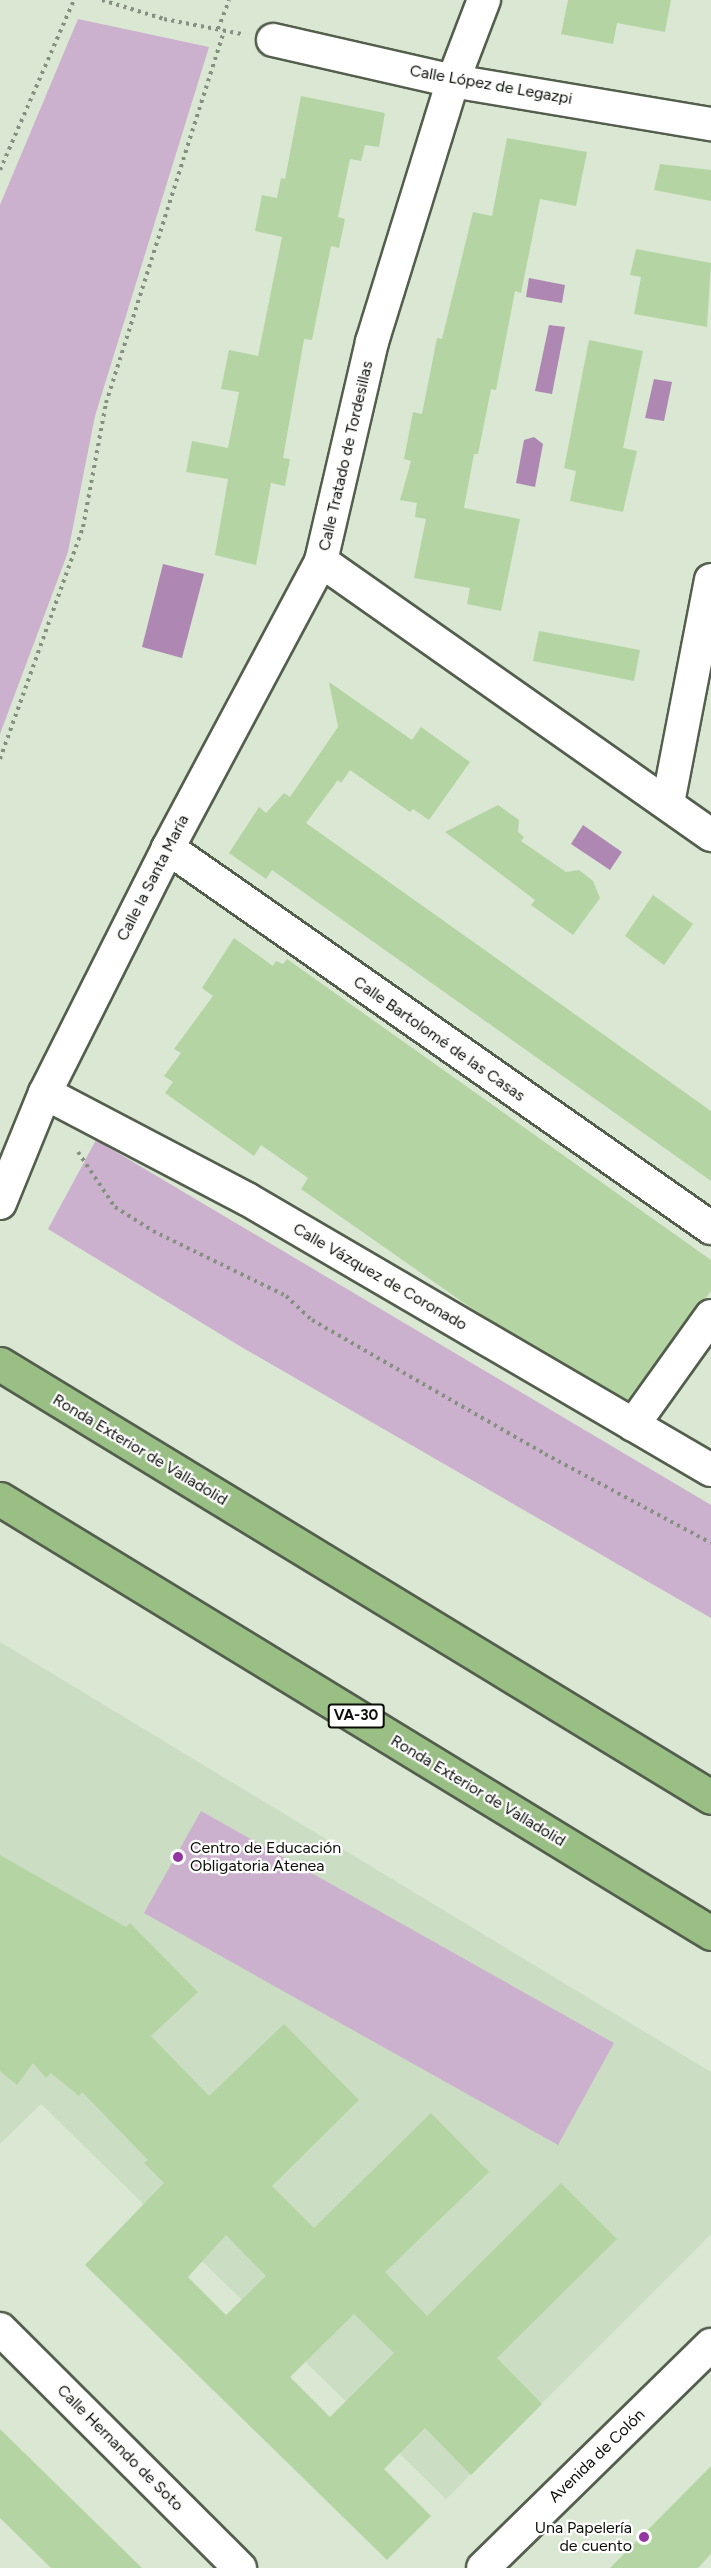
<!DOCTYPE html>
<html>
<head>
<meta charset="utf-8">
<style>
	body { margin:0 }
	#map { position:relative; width:711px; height:2568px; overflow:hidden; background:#dae7d3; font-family:Figtree,sans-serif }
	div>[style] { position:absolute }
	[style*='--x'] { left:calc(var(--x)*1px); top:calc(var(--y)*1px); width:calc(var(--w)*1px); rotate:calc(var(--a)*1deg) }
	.built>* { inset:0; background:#cbddc2 }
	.green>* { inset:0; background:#ccb1ce }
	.water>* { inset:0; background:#ae88b2 }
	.building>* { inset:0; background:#b4d5a3 }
	.path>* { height:4px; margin-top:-2px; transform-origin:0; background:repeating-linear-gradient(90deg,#869081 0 3px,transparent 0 7.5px) }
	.roads { filter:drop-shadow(2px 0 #535e4d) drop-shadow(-2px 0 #535e4d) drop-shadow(0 2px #535e4d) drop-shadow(0 -2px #535e4d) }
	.street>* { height:32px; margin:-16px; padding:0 16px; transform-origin:16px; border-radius:16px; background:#fff }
	.highway>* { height:33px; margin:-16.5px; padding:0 16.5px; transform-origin:16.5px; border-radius:16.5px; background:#99bf84 }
	.dots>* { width:16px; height:16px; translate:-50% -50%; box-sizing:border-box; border:3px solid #fff; border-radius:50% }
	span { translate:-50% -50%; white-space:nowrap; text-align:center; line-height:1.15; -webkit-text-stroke:4.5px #fff; paint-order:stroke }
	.shield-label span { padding:2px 4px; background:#fff; border:2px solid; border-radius:4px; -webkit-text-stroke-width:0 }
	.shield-label { font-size:15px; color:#0b0f08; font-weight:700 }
	.street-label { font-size:16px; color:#0b0f08 }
	.poi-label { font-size:16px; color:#0b0f08 }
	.left { translate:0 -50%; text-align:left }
	.right { translate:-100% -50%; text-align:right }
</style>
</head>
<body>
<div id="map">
	<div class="built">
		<div style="clip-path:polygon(0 1642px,711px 2072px,711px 2234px,446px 2499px,41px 2104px,0 2144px)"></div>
	</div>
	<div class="green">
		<div style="clip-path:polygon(78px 19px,209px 47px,95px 416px,68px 552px,0 734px,0 205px)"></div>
		<div style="clip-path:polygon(96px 1140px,711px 1505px,711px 1618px,243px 1348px,48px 1229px)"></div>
		<div style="clip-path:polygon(201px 1811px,614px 2043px,558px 2145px,144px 1913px)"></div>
	</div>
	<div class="water">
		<div style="clip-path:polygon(529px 278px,565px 285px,562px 303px,526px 297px)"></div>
		<div style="clip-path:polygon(549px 325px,565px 327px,552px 394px,535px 391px)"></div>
		<div style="clip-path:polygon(654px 379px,672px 382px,664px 421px,645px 418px)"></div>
		<div style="clip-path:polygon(534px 437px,543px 444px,535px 487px,516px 483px,524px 440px)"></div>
		<div style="clip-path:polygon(163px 564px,204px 574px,182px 658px,142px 647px)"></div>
		<div style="clip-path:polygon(583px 825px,622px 852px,610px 870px,571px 844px)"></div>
	</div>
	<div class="building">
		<div style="clip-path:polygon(568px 0,671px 0,665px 32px,617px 23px,613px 44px,561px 34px)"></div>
		<div style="clip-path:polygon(301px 96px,385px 113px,379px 147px,365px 145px,361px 161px,350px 159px,338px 217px,345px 219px,339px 248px,331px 246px,312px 340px,304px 339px,283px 458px,290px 459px,285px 486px,271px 483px,256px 565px,215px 555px,228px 479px,186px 472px,192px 441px,228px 448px,239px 392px,221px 389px,229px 350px,258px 356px,282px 237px,255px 231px,262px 195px,277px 198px,281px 178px,285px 179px)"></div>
		<div style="clip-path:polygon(507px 138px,587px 152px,576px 206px,540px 199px,521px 293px,515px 291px,496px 390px,491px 389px,478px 454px,474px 454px,464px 508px,520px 519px,501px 611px,467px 604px,470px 588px,414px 578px,426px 519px,415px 517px,417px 503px,400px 500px,411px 461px,404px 459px,413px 412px,422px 414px,437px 338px,442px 339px,473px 212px,492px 216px)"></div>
		<div style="clip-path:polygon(660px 164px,711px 170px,711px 201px,654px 190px)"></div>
		<div style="clip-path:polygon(636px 249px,711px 263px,707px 327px,634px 314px,641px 277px,630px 275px)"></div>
		<div style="clip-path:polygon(589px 340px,643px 351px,623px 448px,637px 451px,623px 512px,570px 501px,576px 471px,564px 468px)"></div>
		<div style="clip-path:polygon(539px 631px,640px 650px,634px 681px,533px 661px)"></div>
		<div style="clip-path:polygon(329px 682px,412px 740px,421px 727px,470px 762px,429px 820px,413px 809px,410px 812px,350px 770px,341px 783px,338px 780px,306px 823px,711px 1111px,711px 1181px,272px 870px,266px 879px,229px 853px,259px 807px,266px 813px,284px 793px,290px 797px,338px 727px)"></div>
		<div style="clip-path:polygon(498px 805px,519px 820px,518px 832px,524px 837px,521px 841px,566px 872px,579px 870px,593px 881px,600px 898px,573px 935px,531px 905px,535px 900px,445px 832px)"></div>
		<div style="clip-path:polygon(653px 895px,693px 924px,664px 965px,625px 936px)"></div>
		<div style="clip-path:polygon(234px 938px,273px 966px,276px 961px,283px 964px,287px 959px,711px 1260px,711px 1291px,628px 1401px,484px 1317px,301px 1189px,308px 1178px,261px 1145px,254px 1156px,165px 1093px,173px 1082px,164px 1076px,181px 1053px,174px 1049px,213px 996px,202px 988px)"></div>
		<div style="clip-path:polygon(evenodd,0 1855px,126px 1927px,130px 1923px,198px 1992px,151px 2036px,209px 2096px,284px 2024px,359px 2100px,272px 2186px,314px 2228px,431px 2113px,489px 2172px,385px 2272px,427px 2316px,561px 2183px,617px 2239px,497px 2358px,542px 2404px,471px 2475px,425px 2428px,384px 2469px,431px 2516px,387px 2560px,85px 2265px,164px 2183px,144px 2163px,148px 2160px,82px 2092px,79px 2096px,51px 2073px,46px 2078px,33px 2063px,17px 2085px,0 2071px,0 1855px,226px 2235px,266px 2276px,226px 2315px,188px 2277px,226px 2235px,0 1855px,354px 2314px,394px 2353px,330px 2417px,290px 2377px,354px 2314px)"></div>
		<div style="clip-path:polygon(0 2429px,142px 2568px,51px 2568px,0 2518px)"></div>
		<div style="clip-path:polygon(711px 2466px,711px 2554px,698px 2568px,610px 2568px)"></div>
	</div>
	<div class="path">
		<div style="--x:102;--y:0;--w:65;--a:17"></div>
		<div style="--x:164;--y:19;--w:79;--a:10.9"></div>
		<div style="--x:218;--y:29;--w:31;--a:-69"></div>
		<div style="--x:0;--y:170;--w:185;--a:-66.5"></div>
		<div style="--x:0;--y:759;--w:246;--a:-70.3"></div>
		<div style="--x:83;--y:527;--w:126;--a:-79.5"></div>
		<div style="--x:106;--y:403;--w:391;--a:-72.4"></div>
		<div style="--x:78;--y:1152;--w:66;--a:56.1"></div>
		<div style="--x:115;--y:1207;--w:45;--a:32.3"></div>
		<div style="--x:153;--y:1231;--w:148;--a:26"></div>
		<div style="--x:286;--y:1296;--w:35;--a:43"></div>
		<div style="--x:312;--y:1320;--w:269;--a:29.9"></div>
		<div style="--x:545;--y:1454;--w:188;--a:28.2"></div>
	</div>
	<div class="roads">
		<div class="street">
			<div style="--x:273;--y:40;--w:185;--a:12.8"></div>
			<div style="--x:453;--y:81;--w:262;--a:9.5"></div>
			<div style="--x:321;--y:561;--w:477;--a:35.1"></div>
			<div style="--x:668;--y:803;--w:227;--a:-79.1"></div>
			<div style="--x:168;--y:848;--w:663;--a:34.98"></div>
			<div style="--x:45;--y:1093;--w:228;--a:27.7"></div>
			<div style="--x:247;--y:1199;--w:537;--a:30.29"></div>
			<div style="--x:0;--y:1203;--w:119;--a:-67.8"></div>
			<div style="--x:45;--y:1093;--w:274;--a:-63.3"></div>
			<div style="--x:168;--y:848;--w:325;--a:-61.9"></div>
			<div style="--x:321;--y:561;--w:225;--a:-76.9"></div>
			<div style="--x:372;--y:342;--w:273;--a:-72.8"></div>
			<div style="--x:453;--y:81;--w:87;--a:-69.1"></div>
			<div style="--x:633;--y:1425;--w:134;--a:-54.4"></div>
			<div style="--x:0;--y:2329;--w:339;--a:44.9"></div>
			<div style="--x:483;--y:2568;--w:319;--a:-44.4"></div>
		</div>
		<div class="highway">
			<div style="--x:0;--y:1364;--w:832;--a:31.34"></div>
			<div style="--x:0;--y:1499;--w:833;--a:31.4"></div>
		</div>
	</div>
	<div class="dots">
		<div style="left:178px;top:1857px;background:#93369f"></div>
		<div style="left:644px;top:2537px;background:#93369f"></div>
	</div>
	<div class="shield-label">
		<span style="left:356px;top:1716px">VA-30</span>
	</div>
	<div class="street-label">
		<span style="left:491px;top:85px;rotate:10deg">Calle López de Legazpi</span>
		<span style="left:346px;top:456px;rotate:-77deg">Calle Tratado de Tordesillas</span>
		<span style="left:153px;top:878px;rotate:-63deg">Calle la Santa María</span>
		<span style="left:439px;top:1039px;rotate:35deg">Calle Bartolomé de las Casas</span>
		<span style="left:380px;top:1277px;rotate:30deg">Calle Vázquez de Coronado</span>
		<span style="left:140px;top:1450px;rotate:31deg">Ronda Exterior de Valladolid</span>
		<span style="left:478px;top:1791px;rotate:31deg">Ronda Exterior de Valladolid</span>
		<span style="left:120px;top:2448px;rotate:45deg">Calle Hernando de Soto</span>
		<span style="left:597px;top:2456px;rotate:-44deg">Avenida de Colón</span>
	</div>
	<div class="poi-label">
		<span class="left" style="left:190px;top:1857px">Centro de Educación<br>Obligatoria Atenea</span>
		<span class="right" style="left:632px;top:2537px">Una Papelería<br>de cuento</span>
	</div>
</div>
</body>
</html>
